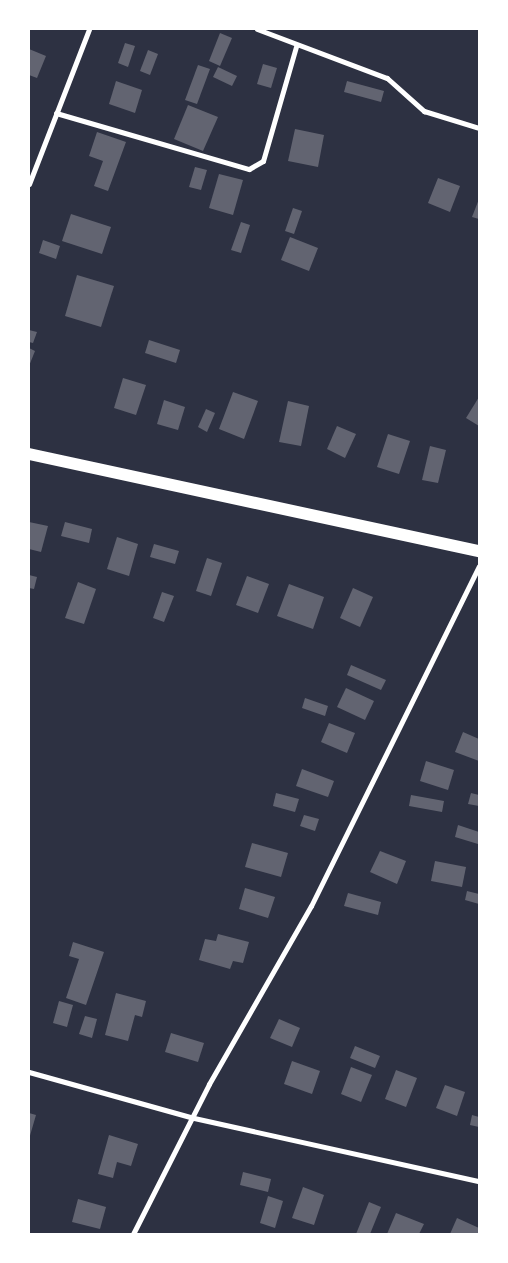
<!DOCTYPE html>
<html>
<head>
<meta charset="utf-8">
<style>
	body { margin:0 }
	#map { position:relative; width:508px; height:1263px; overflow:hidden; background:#2d3142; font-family:"PT Sans",sans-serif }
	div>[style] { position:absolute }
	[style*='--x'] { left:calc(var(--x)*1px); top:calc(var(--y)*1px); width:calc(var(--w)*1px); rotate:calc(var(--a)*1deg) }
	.building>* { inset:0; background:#626471 }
	.minor>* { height:5px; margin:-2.5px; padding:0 2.5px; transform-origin:2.5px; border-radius:2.5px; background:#fff }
	.primary>* { height:12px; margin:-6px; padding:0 6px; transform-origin:6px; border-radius:6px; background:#fff }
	span { translate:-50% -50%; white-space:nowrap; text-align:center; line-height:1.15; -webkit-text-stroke:4px #fff; paint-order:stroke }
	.frame { position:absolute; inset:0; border:30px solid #fff; pointer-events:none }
</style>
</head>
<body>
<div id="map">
	<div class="building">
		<div style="clip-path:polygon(220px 33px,232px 38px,220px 66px,209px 61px)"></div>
		<div style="clip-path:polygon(125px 43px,135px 46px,128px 67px,118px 63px)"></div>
		<div style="clip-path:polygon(29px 49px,46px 56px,37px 78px,29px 75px)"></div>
		<div style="clip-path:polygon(148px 50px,158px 54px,150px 75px,140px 71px)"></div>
		<div style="clip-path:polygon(263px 64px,277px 68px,271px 88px,257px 84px)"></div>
		<div style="clip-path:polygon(198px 65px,210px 69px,197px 104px,185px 100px)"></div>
		<div style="clip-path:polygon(218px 67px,237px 76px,232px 86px,213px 77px)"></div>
		<div style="clip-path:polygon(116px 81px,142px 90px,135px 113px,109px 104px)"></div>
		<div style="clip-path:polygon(347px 81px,384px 91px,381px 102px,344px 92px)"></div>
		<div style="clip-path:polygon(188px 105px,218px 117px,203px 151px,174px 139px)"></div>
		<div style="clip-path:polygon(295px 129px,324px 135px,318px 167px,288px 161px)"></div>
		<div style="clip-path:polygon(97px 132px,126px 142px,108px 191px,94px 186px,103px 161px,89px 156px)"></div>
		<div style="clip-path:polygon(195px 167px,207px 170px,201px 190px,189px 187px)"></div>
		<div style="clip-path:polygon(219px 174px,243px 180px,233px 215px,209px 208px)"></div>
		<div style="clip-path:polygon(438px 178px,460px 186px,450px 212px,428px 203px)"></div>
		<div style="clip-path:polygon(479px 199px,479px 219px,472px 217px)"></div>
		<div style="clip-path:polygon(293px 208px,302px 211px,294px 234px,285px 231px)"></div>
		<div style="clip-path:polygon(71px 214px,111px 227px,102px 254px,62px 241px)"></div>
		<div style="clip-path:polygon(241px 222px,250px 225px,241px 253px,231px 250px)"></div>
		<div style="clip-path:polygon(290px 237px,318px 248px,309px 271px,281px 260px)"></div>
		<div style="clip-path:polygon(43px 240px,60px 246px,56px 259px,39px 253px)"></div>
		<div style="clip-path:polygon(77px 275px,114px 286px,101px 327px,65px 316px)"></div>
		<div style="clip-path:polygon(29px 330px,37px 332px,33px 343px,29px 342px)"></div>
		<div style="clip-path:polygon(149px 340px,180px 350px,176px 363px,145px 353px)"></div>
		<div style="clip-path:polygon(29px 348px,35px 351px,29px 366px)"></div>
		<div style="clip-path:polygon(123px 378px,146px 385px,136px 415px,114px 408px)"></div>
		<div style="clip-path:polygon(233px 392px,258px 401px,244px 439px,219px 429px)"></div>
		<div style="clip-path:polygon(479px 397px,479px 426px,466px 418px)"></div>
		<div style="clip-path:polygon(164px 400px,185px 407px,178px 430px,157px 424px)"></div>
		<div style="clip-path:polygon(288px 401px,309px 406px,301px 446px,279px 442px)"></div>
		<div style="clip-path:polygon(206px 409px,215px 413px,207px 432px,198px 427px)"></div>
		<div style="clip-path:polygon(337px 426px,356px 434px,345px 458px,327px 449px)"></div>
		<div style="clip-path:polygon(388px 434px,410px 441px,399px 474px,377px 467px)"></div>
		<div style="clip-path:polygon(430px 446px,446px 450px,438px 483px,422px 480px)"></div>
		<div style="clip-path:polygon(29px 522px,48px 526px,41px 552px,29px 549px)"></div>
		<div style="clip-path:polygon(65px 522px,92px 529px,89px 543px,61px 536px)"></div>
		<div style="clip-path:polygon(117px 537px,138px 544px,129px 576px,107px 569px)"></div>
		<div style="clip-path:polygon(154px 544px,179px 551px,175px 564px,150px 557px)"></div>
		<div style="clip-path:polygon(207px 558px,222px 563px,211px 596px,196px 591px)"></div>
		<div style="clip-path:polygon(29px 575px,37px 577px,34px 589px,29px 588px)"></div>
		<div style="clip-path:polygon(247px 576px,269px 584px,258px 613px,236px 605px)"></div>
		<div style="clip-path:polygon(78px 582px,96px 589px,84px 624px,65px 618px)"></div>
		<div style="clip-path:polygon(289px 584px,324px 597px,313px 629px,277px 616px)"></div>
		<div style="clip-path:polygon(353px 588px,373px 597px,360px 627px,340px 618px)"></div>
		<div style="clip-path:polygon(162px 592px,174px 596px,164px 622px,153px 618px)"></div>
		<div style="clip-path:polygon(351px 665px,386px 680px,381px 690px,347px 675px)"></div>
		<div style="clip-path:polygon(346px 688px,374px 701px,365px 720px,337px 707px)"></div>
		<div style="clip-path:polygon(305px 698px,328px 706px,325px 716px,302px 708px)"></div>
		<div style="clip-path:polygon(329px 723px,355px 733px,347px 753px,321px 742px)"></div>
		<div style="clip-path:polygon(463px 732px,479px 739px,479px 761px,455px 752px)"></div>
		<div style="clip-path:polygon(426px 761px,454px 770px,448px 790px,420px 781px)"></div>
		<div style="clip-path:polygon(302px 769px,334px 781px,328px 797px,296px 786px)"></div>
		<div style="clip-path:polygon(276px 793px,299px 799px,295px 812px,273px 806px)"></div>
		<div style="clip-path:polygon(471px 793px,479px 795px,479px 806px,468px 804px)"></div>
		<div style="clip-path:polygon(411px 795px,444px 801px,442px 812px,409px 806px)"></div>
		<div style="clip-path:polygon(304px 815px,319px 819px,315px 831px,300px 826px)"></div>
		<div style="clip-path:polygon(458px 825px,479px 832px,478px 844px,455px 837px)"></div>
		<div style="clip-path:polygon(252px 843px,288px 853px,281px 877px,245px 867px)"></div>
		<div style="clip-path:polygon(380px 851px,406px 861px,397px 884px,370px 872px)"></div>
		<div style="clip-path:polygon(435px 861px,466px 867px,462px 887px,431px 881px)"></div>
		<div style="clip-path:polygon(245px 888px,275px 897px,268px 918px,239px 909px)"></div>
		<div style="clip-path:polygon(467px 891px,479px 894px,479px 904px,465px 900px)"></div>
		<div style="clip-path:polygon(348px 893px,381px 902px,378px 915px,344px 906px)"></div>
		<div style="clip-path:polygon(218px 934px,249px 942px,243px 963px,233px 961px,230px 969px,199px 960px,205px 939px,216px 941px)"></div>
		<div style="clip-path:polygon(73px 942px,104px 952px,86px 1005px,66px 998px,79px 959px,69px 956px)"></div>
		<div style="clip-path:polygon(116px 993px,146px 1001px,142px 1017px,135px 1015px,128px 1041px,105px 1035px)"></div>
		<div style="clip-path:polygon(59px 1001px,73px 1005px,67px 1027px,53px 1023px)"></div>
		<div style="clip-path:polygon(85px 1016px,97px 1019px,92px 1038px,79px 1034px)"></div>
		<div style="clip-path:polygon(279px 1019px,300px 1028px,292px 1047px,270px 1038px)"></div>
		<div style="clip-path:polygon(171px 1033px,204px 1043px,198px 1062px,165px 1052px)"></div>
		<div style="clip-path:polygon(355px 1046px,380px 1056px,375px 1068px,350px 1058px)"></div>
		<div style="clip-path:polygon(292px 1061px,320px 1071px,312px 1094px,284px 1084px)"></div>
		<div style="clip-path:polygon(351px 1067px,372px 1075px,361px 1102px,341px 1094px)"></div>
		<div style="clip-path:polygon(396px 1070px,417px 1078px,406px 1107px,385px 1099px)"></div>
		<div style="clip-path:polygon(445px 1085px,465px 1092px,457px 1116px,436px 1108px)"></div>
		<div style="clip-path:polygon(29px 1113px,36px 1115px,29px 1139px)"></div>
		<div style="clip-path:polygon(472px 1115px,479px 1117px,479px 1127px,470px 1125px)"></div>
		<div style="clip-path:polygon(109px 1135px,138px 1144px,131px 1166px,117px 1162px,113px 1178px,98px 1174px)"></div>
		<div style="clip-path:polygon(243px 1172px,271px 1179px,268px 1192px,240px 1185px)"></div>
		<div style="clip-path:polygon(303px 1187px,324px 1195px,314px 1225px,292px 1218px)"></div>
		<div style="clip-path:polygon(268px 1196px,283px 1201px,275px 1228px,260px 1223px)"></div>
		<div style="clip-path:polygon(78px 1199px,106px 1207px,100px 1229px,72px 1222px)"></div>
		<div style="clip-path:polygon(369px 1202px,381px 1207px,370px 1234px,356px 1234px)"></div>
		<div style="clip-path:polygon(396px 1213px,424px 1224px,419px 1234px,387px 1234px)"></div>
		<div style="clip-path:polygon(457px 1218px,479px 1228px,479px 1234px,450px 1234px)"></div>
	</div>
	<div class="minor">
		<div style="--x:257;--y:29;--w:139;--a:20.7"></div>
		<div style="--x:387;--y:78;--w:50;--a:41.7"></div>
		<div style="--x:424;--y:111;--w:58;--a:17.2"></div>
		<div style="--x:56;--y:113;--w:201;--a:16.2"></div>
		<div style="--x:249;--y:169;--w:16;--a:-30"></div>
		<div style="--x:263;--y:161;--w:119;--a:-73.9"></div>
		<div style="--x:29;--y:184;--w:166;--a:-68.8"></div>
		<div style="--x:29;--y:1072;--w:171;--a:15.6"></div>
		<div style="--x:194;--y:1118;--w:292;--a:12.5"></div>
		<div style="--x:133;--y:1234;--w:168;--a:-63.1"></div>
		<div style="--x:209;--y:1084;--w:205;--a:-60.2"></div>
		<div style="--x:311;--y:906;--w:379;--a:-63.7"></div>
	</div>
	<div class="primary">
		<div style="--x:29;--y:454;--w:460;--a:12.2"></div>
	</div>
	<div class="frame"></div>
</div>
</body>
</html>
